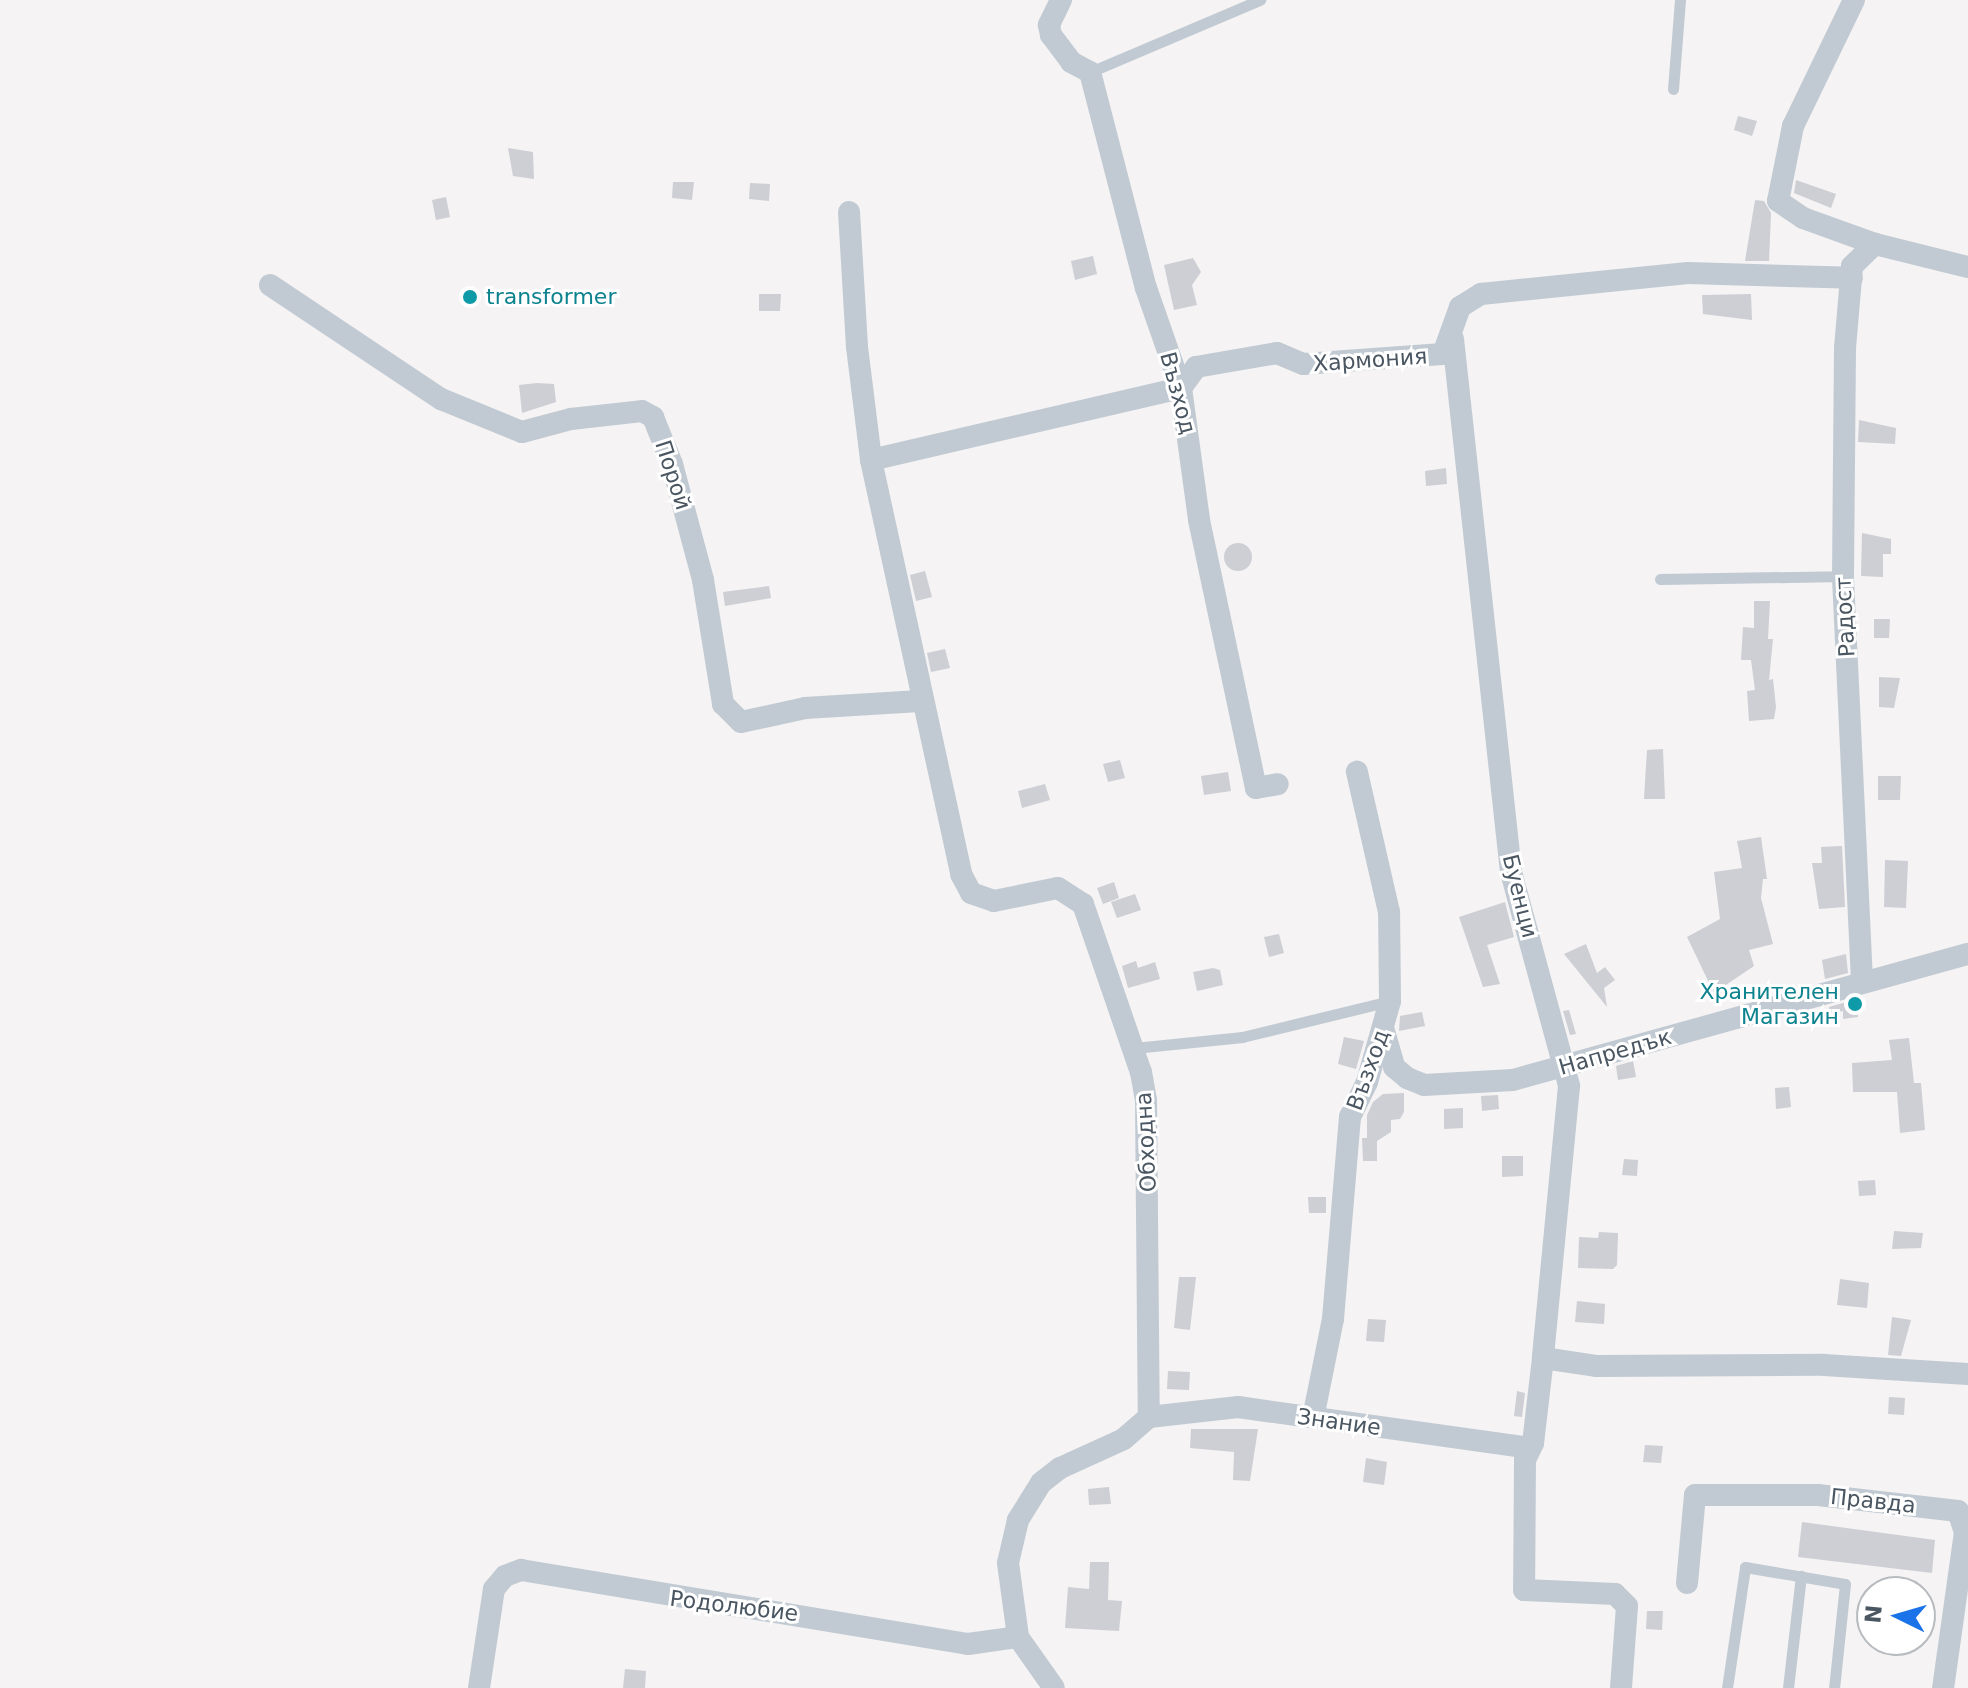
<!DOCTYPE html>
<html>
<head>
<meta charset="utf-8">
<style>
	body { margin:0 }
	#map { position:relative; width:1968px; height:1688px; overflow:hidden; background:#f5f3f3; font-family:"DejaVu Sans",sans-serif }
	div>[style] { position:absolute }
	[style*='--x'] { left:calc(var(--x)*1px); top:calc(var(--y)*1px); width:calc(var(--w)*1px); rotate:calc(var(--a)*1deg) }
	.building>* { inset:0; background:#cdcfd5 }
	.round { border-radius:50% }
	.lane>* { height:11px; margin:-5.5px; padding:0 5.5px; transform-origin:5.5px; border-radius:5.5px; background:#c1cad2 }
	.street>* { height:22px; margin:-11px; padding:0 11px; transform-origin:11px; border-radius:11px; background:#c1cad2 }
	.dots>* { width:22px; height:22px; translate:-50% -50%; box-sizing:border-box; border:4px solid #fff; border-radius:50% }
	span { translate:-50% -50%; white-space:nowrap; text-align:center; line-height:1.15; -webkit-text-stroke:6px #fff; paint-order:stroke }
	.culture-label { font-size:22px; color:#0d838f }
	.left { translate:0 -50%; text-align:left }
	.right { translate:-100% -50%; text-align:right }
	.street-label { font-size:22px; color:#4a5661 }
	.north { position:absolute; left:1856px; top:1576px; width:80px; height:80px; box-sizing:border-box; background:#fff; border:2px solid #b7bbc0; border-radius:50%; rotate:275deg; font-size:22px; font-weight:700; line-height:32px; text-align:center; color:#4a5661 }
	.north::after { content:''; display:block; margin:auto; width:28px; height:36px; background:#1a73e8; clip-path:polygon(50% 0,100% 100%,50% 72%,0 100%) }
</style>
</head>
<body>
<div id="map">
	<div class="building">
		<div style="clip-path:polygon(1738px 116px,1757px 121px,1752px 136px,1734px 130px)"></div>
		<div style="clip-path:polygon(508px 148px,533px 152px,534px 179px,513px 176px)"></div>
		<div style="clip-path:polygon(1796px 180px,1836px 194px,1831px 208px,1794px 193px)"></div>
		<div style="clip-path:polygon(673px 182px,694px 182px,692px 200px,672px 198px)"></div>
		<div style="clip-path:polygon(750px 183px,770px 184px,769px 201px,749px 199px)"></div>
		<div style="clip-path:polygon(446px 197px,450px 217px,436px 220px,432px 200px)"></div>
		<div style="clip-path:polygon(1755px 200px,1764px 201px,1771px 213px,1769px 261px,1745px 261px)"></div>
		<div style="clip-path:polygon(1093px 256px,1097px 274px,1075px 280px,1071px 261px)"></div>
		<div style="clip-path:polygon(1193px 258px,1201px 272px,1192px 285px,1197px 305px,1174px 310px,1164px 265px)"></div>
		<div style="clip-path:polygon(759px 294px,781px 294px,780px 311px,759px 311px)"></div>
		<div style="clip-path:polygon(1751px 294px,1752px 320px,1703px 314px,1702px 295px)"></div>
		<div style="clip-path:polygon(537px 383px,554px 384px,556px 402px,522px 413px,519px 385px)"></div>
		<div style="clip-path:polygon(1859px 420px,1896px 428px,1895px 444px,1858px 442px)"></div>
		<div style="clip-path:polygon(1446px 468px,1447px 484px,1426px 486px,1425px 471px)"></div>
		<div style="clip-path:polygon(1862px 533px,1891px 539px,1891px 554px,1883px 554px,1883px 577px,1861px 576px)"></div>
		<div class="round" style="left:1224px;top:543px;width:28px;height:28px"></div>
		<div style="clip-path:polygon(925px 571px,932px 597px,916px 601px,910px 575px)"></div>
		<div style="clip-path:polygon(769px 586px,771px 598px,725px 606px,723px 592px)"></div>
		<div style="clip-path:polygon(1754px 601px,1770px 601px,1768px 639px,1773px 639px,1769px 680px,1773px 679px,1776px 707px,1774px 719px,1749px 721px,1747px 691px,1755px 690px,1751px 660px,1741px 660px,1743px 627px,1754px 628px)"></div>
		<div style="clip-path:polygon(1874px 619px,1890px 619px,1889px 638px,1874px 638px)"></div>
		<div style="clip-path:polygon(945px 649px,950px 668px,931px 672px,927px 653px)"></div>
		<div style="clip-path:polygon(1879px 677px,1900px 678px,1894px 708px,1879px 707px)"></div>
		<div style="clip-path:polygon(1663px 749px,1665px 799px,1644px 799px,1647px 750px)"></div>
		<div style="clip-path:polygon(1120px 760px,1125px 778px,1108px 782px,1103px 764px)"></div>
		<div style="clip-path:polygon(1228px 772px,1231px 791px,1204px 795px,1201px 776px)"></div>
		<div style="clip-path:polygon(1878px 776px,1901px 776px,1900px 800px,1878px 800px)"></div>
		<div style="clip-path:polygon(1045px 784px,1050px 800px,1022px 808px,1018px 791px)"></div>
		<div style="clip-path:polygon(1761px 837px,1767px 879px,1763px 879px,1761px 898px,1773px 944px,1749px 950px,1754px 966px,1714px 993px,1687px 937px,1720px 919px,1714px 872px,1742px 868px,1737px 841px)"></div>
		<div style="clip-path:polygon(1842px 846px,1845px 907px,1819px 909px,1812px 863px,1822px 863px,1821px 847px)"></div>
		<div style="clip-path:polygon(1885px 860px,1908px 861px,1906px 908px,1884px 907px)"></div>
		<div style="clip-path:polygon(1114px 882px,1119px 898px,1103px 904px,1097px 888px)"></div>
		<div style="clip-path:polygon(1135px 894px,1141px 910px,1117px 918px,1111px 902px)"></div>
		<div style="clip-path:polygon(1505px 902px,1514px 937px,1487px 945px,1500px 984px,1483px 987px,1459px 917px)"></div>
		<div style="clip-path:polygon(1279px 934px,1284px 953px,1269px 957px,1264px 937px)"></div>
		<div style="clip-path:polygon(1586px 944px,1597px 973px,1605px 967px,1615px 980px,1604px 988px,1607px 1007px,1564px 954px)"></div>
		<div style="clip-path:polygon(1846px 954px,1848px 973px,1825px 979px,1822px 960px)"></div>
		<div style="clip-path:polygon(1136px 961px,1138px 968px,1155px 962px,1160px 979px,1128px 988px,1122px 966px)"></div>
		<div style="clip-path:polygon(1213px 968px,1220px 970px,1223px 985px,1197px 991px,1193px 972px)"></div>
		<div style="clip-path:polygon(1857px 999px,1858px 1017px,1843px 1019px,1843px 1011px,1830px 1013px,1829px 1007px)"></div>
		<div style="clip-path:polygon(1569px 1010px,1576px 1034px,1570px 1035px,1563px 1011px)"></div>
		<div style="clip-path:polygon(1422px 1012px,1425px 1026px,1399px 1031px,1400px 1016px)"></div>
		<div style="clip-path:polygon(1344px 1037px,1364px 1041px,1356px 1069px,1338px 1064px)"></div>
		<div style="clip-path:polygon(1909px 1038px,1914px 1083px,1921px 1083px,1925px 1130px,1900px 1133px,1897px 1092px,1853px 1092px,1852px 1063px,1892px 1060px,1889px 1040px)"></div>
		<div style="clip-path:polygon(1633px 1061px,1636px 1077px,1618px 1080px,1616px 1066px)"></div>
		<div style="clip-path:polygon(1789px 1087px,1791px 1107px,1776px 1109px,1775px 1088px)"></div>
		<div style="clip-path:polygon(1404px 1093px,1404px 1112px,1400px 1119px,1391px 1120px,1391px 1132px,1377px 1141px,1377px 1161px,1363px 1161px,1362px 1138px,1367px 1138px,1367px 1115px,1373px 1102px,1383px 1094px)"></div>
		<div style="clip-path:polygon(1498px 1095px,1499px 1109px,1482px 1111px,1481px 1096px)"></div>
		<div style="clip-path:polygon(1463px 1108px,1463px 1128px,1444px 1129px,1444px 1109px)"></div>
		<div style="clip-path:polygon(1502px 1156px,1523px 1156px,1523px 1176px,1502px 1177px)"></div>
		<div style="clip-path:polygon(1624px 1159px,1638px 1160px,1637px 1176px,1622px 1175px)"></div>
		<div style="clip-path:polygon(1875px 1180px,1876px 1195px,1859px 1196px,1858px 1181px)"></div>
		<div style="clip-path:polygon(1308px 1197px,1326px 1197px,1326px 1213px,1309px 1213px)"></div>
		<div style="clip-path:polygon(1894px 1231px,1923px 1233px,1921px 1248px,1892px 1249px)"></div>
		<div style="clip-path:polygon(1599px 1232px,1618px 1233px,1617px 1265px,1613px 1269px,1578px 1268px,1579px 1237px,1598px 1238px)"></div>
		<div style="clip-path:polygon(1179px 1277px,1196px 1277px,1190px 1330px,1174px 1328px)"></div>
		<div style="clip-path:polygon(1840px 1279px,1869px 1283px,1867px 1308px,1837px 1305px)"></div>
		<div style="clip-path:polygon(1577px 1301px,1605px 1304px,1604px 1324px,1575px 1322px)"></div>
		<div style="clip-path:polygon(1892px 1317px,1911px 1320px,1901px 1356px,1888px 1355px)"></div>
		<div style="clip-path:polygon(1368px 1319px,1386px 1320px,1384px 1342px,1366px 1341px)"></div>
		<div style="clip-path:polygon(1168px 1371px,1190px 1372px,1189px 1390px,1167px 1389px)"></div>
		<div style="clip-path:polygon(1517px 1391px,1525px 1393px,1522px 1417px,1514px 1416px)"></div>
		<div style="clip-path:polygon(1889px 1397px,1905px 1398px,1904px 1415px,1888px 1414px)"></div>
		<div style="clip-path:polygon(1191px 1429px,1258px 1429px,1250px 1481px,1233px 1480px,1234px 1452px,1190px 1448px)"></div>
		<div style="clip-path:polygon(1645px 1445px,1663px 1446px,1661px 1463px,1643px 1462px)"></div>
		<div style="clip-path:polygon(1366px 1458px,1387px 1462px,1384px 1485px,1363px 1482px)"></div>
		<div style="clip-path:polygon(1109px 1487px,1111px 1504px,1089px 1505px,1088px 1489px)"></div>
		<div style="clip-path:polygon(1802px 1522px,1935px 1540px,1932px 1573px,1798px 1557px)"></div>
		<div style="clip-path:polygon(1090px 1562px,1109px 1562px,1108px 1600px,1122px 1601px,1119px 1631px,1065px 1628px,1068px 1587px,1089px 1589px)"></div>
		<div style="clip-path:polygon(1647px 1611px,1663px 1611px,1662px 1630px,1646px 1629px)"></div>
		<div style="clip-path:polygon(625px 1669px,646px 1671px,645px 1688px,623px 1688px)"></div>
	</div>
	<div class="lane">
		<div style="--x:1090;--y:72;--w:185;--a:-23"></div>
		<div style="--x:1673;--y:89;--w:89;--a:-85.5"></div>
		<div style="--x:1660;--y:579;--w:183;--a:-0.9"></div>
		<div style="--x:1134;--y:1048;--w:109;--a:-5.8"></div>
		<div style="--x:1242;--y:1037;--w:152;--a:-13.7"></div>
		<div style="--x:1727;--y:1688;--w:122;--a:-81.5"></div>
		<div style="--x:1745;--y:1567;--w:101;--a:9.6"></div>
		<div style="--x:1845;--y:1584;--w:105;--a:96"></div>
		<div style="--x:1788;--y:1688;--w:113;--a:-83.4"></div>
	</div>
	<div class="street">
		<div style="--x:1061;--y:0;--w:28;--a:116"></div>
		<div style="--x:1049;--y:25;--w:10;--a:79"></div>
		<div style="--x:1051;--y:35;--w:34;--a:53"></div>
		<div style="--x:1071;--y:62;--w:21;--a:28"></div>
		<div style="--x:1090;--y:72;--w:223;--a:75.5"></div>
		<div style="--x:1146;--y:288;--w:106;--a:70.7"></div>
		<div style="--x:1181;--y:388;--w:133;--a:82.2"></div>
		<div style="--x:1199;--y:520;--w:274;--a:78"></div>
		<div style="--x:1256;--y:788;--w:22;--a:-10"></div>
		<div style="--x:1854;--y:0;--w:140;--a:115.8"></div>
		<div style="--x:1793;--y:126;--w:76;--a:101.3"></div>
		<div style="--x:1778;--y:201;--w:30;--a:34"></div>
		<div style="--x:1803;--y:218;--w:77;--a:19.9"></div>
		<div style="--x:849;--y:212;--w:135;--a:86.6"></div>
		<div style="--x:857;--y:347;--w:114;--a:82.9"></div>
		<div style="--x:871;--y:460;--w:424;--a:77.7"></div>
		<div style="--x:961;--y:874;--w:21;--a:62"></div>
		<div style="--x:971;--y:893;--w:24;--a:19"></div>
		<div style="--x:994;--y:901;--w:65;--a:-11.5"></div>
		<div style="--x:1058;--y:888;--w:30;--a:33"></div>
		<div style="--x:1083;--y:904;--w:178;--a:71"></div>
		<div style="--x:1141;--y:1072;--w:28;--a:80"></div>
		<div style="--x:1146;--y:1100;--w:317;--a:89.5"></div>
		<div style="--x:1149;--y:1417;--w:33;--a:139"></div>
		<div style="--x:1124;--y:1439;--w:70;--a:155.6"></div>
		<div style="--x:1060;--y:1468;--w:24;--a:142"></div>
		<div style="--x:1041;--y:1483;--w:44;--a:121.9"></div>
		<div style="--x:1018;--y:1520;--w:44;--a:103.1"></div>
		<div style="--x:1008;--y:1563;--w:75;--a:82.3"></div>
		<div style="--x:1018;--y:1637;--w:62;--a:54.8"></div>
		<div style="--x:270;--y:285;--w:206;--a:33.7"></div>
		<div style="--x:441;--y:399;--w:87;--a:22.2"></div>
		<div style="--x:522;--y:432;--w:51;--a:-14.9"></div>
		<div style="--x:571;--y:419;--w:71;--a:-6.4"></div>
		<div style="--x:642;--y:411;--w:13;--a:29"></div>
		<div style="--x:653;--y:417;--w:51;--a:68"></div>
		<div style="--x:672;--y:464;--w:120;--a:75"></div>
		<div style="--x:703;--y:580;--w:126;--a:80.8"></div>
		<div style="--x:723;--y:704;--w:25;--a:45"></div>
		<div style="--x:741;--y:722;--w:66;--a:-12.3"></div>
		<div style="--x:805;--y:708;--w:115;--a:-3.5"></div>
		<div style="--x:1453;--y:339;--w:536;--a:83.79"></div>
		<div style="--x:1511;--y:872;--w:222;--a:74.8"></div>
		<div style="--x:1569;--y:1086;--w:273;--a:95.5"></div>
		<div style="--x:1543;--y:1358;--w:86;--a:96.7"></div>
		<div style="--x:1533;--y:1443;--w:19;--a:115"></div>
		<div style="--x:1525;--y:1460;--w:130;--a:90.4"></div>
		<div style="--x:1524;--y:1590;--w:91;--a:2.5"></div>
		<div style="--x:1615;--y:1594;--w:17;--a:45"></div>
		<div style="--x:1627;--y:1606;--w:82;--a:94.2"></div>
		<div style="--x:871;--y:460;--w:318;--a:-13.1"></div>
		<div style="--x:1181;--y:388;--w:26;--a:-54"></div>
		<div style="--x:1196;--y:367;--w:82;--a:-9.8"></div>
		<div style="--x:1277;--y:353;--w:28;--a:23"></div>
		<div style="--x:1303;--y:364;--w:140;--a:-4.1"></div>
		<div style="--x:1443;--y:354;--w:50;--a:-70.1"></div>
		<div style="--x:1460;--y:307;--w:25;--a:-32"></div>
		<div style="--x:1481;--y:294;--w:208;--a:-5.8"></div>
		<div style="--x:1688;--y:273;--w:164;--a:1.7"></div>
		<div style="--x:1862;--y:981;--w:405;--a:-92.7"></div>
		<div style="--x:1843;--y:576;--w:228;--a:-89.5"></div>
		<div style="--x:1845;--y:348;--w:82;--a:-85.1"></div>
		<div style="--x:1852;--y:266;--w:32;--a:-44"></div>
		<div style="--x:1875;--y:244;--w:96;--a:13.9"></div>
		<div style="--x:1384;--y:1031;--w:37;--a:74"></div>
		<div style="--x:1394;--y:1067;--w:17;--a:40"></div>
		<div style="--x:1407;--y:1078;--w:18;--a:22"></div>
		<div style="--x:1424;--y:1085;--w:89;--a:-3.2"></div>
		<div style="--x:1513;--y:1080;--w:472;--a:-15.5"></div>
		<div style="--x:1543;--y:1358;--w:55;--a:8.4"></div>
		<div style="--x:1597;--y:1366;--w:227;--a:-0.3"></div>
		<div style="--x:1824;--y:1365;--w:144;--a:3.6"></div>
		<div style="--x:1149;--y:1417;--w:90;--a:-6.4"></div>
		<div style="--x:1238;--y:1407;--w:294;--a:8"></div>
		<div style="--x:1313;--y:1418;--w:101;--a:-78.6"></div>
		<div style="--x:1333;--y:1319;--w:203;--a:-85.2"></div>
		<div style="--x:1350;--y:1117;--w:39;--a:-64"></div>
		<div style="--x:1367;--y:1082;--w:84;--a:-74.1"></div>
		<div style="--x:1390;--y:1001;--w:89;--a:-90.6"></div>
		<div style="--x:1389;--y:912;--w:144;--a:-102.9"></div>
		<div style="--x:1687;--y:1583;--w:88;--a:-84.8"></div>
		<div style="--x:1695;--y:1495;--w:123;--a:0"></div>
		<div style="--x:1818;--y:1495;--w:141;--a:6.5"></div>
		<div style="--x:1958;--y:1511;--w:22;--a:72"></div>
		<div style="--x:1965;--y:1532;--w:158;--a:98"></div>
		<div style="--x:479;--y:1688;--w:100;--a:-81.4"></div>
		<div style="--x:494;--y:1589;--w:17;--a:-50"></div>
		<div style="--x:505;--y:1576;--w:17;--a:-21"></div>
		<div style="--x:521;--y:1570;--w:453;--a:9.4"></div>
		<div style="--x:968;--y:1644;--w:50;--a:-8"></div>
	</div>
	<div class="dots">
		<div style="left:470px;top:297px;background:#0f9aa8"></div>
		<div style="left:1855px;top:1004px;background:#0f9aa8"></div>
	</div>
	<div class="culture-label">
		<span class="left" style="left:486px;top:297px">transformer</span>
		<span class="right" style="left:1839px;top:1004px">Хранителен<br>Магазин</span>
	</div>
	<div class="street-label">
		<span style="left:1370px;top:360px;rotate:-4deg">Хармония</span>
		<span style="left:1178px;top:393px;rotate:75deg">Възход</span>
		<span style="left:673px;top:475px;rotate:72deg">Порой</span>
		<span style="left:1845px;top:617px;rotate:-93deg">Радост</span>
		<span style="left:1520px;top:896px;rotate:76deg">Буенци</span>
		<span style="left:1615px;top:1052px;rotate:-16deg">Напредък</span>
		<span style="left:1368px;top:1070px;rotate:-70deg">Възход</span>
		<span style="left:1146px;top:1142px;rotate:-93deg">Обходна</span>
		<span style="left:1339px;top:1422px;rotate:8deg">Знание</span>
		<span style="left:1873px;top:1501px;rotate:6deg">Правда</span>
		<span style="left:734px;top:1606px;rotate:7deg">Родолюбие</span>
	</div>
	<div class="north">N</div>
</div>
</body>
</html>
